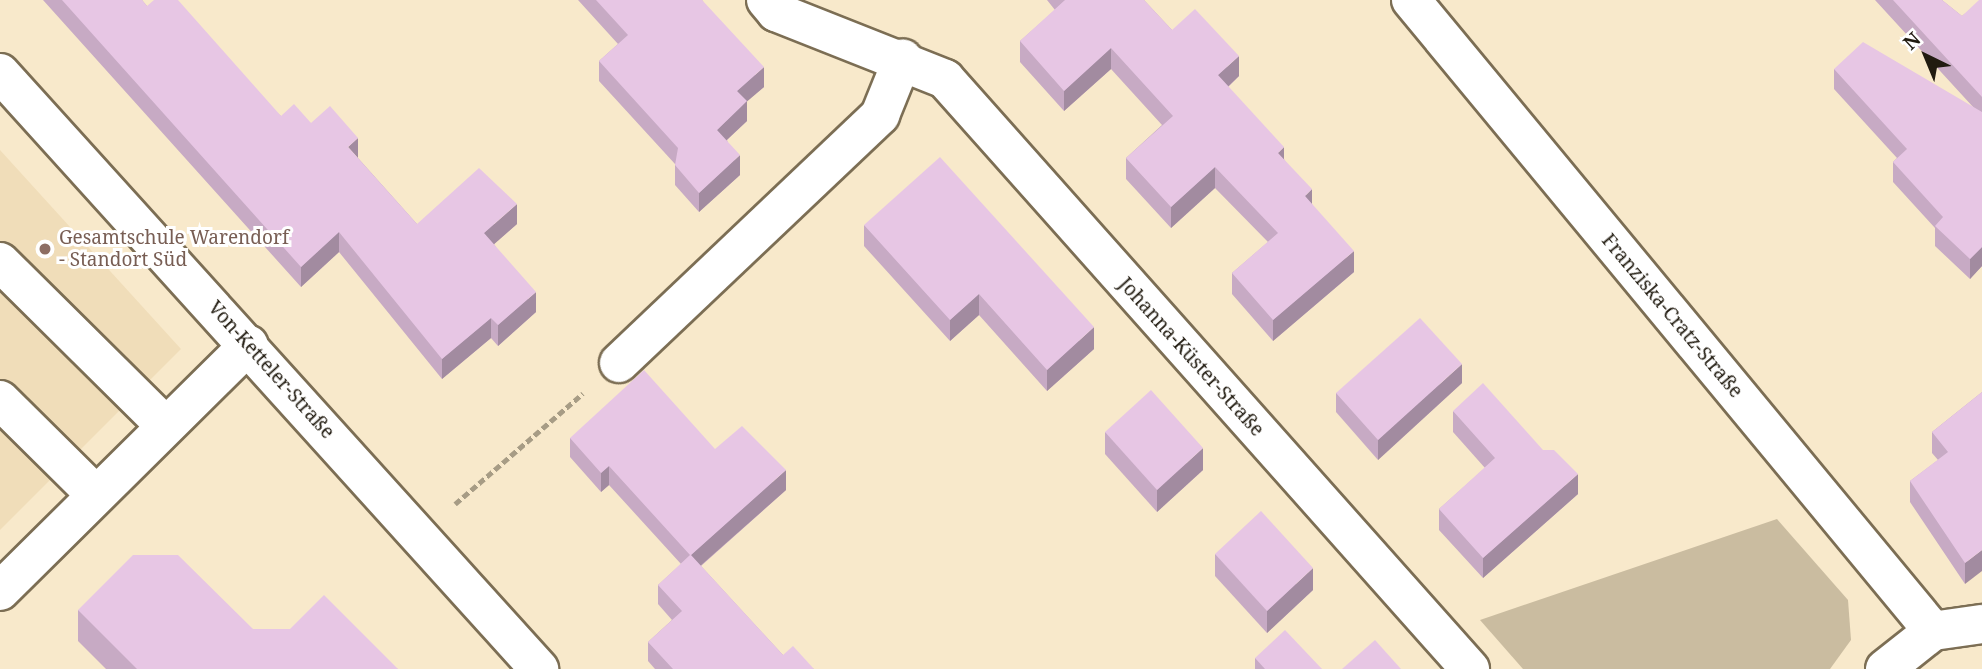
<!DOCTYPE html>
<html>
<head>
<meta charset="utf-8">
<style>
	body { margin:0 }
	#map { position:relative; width:1982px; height:669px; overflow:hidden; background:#f8e9cb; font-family:"Noto Serif",serif }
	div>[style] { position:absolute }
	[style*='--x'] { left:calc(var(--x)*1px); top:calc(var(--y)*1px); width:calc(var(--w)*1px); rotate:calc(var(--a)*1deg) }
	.built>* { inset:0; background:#f0ddb9 }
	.green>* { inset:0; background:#cabca0 }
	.path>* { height:4.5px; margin-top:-2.25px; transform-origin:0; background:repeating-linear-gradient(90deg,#a79c85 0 7px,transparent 0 10.5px) }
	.roads { filter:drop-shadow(2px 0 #7c6e54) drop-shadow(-2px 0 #7c6e54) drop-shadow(0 2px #7c6e54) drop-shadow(0 -2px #7c6e54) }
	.minor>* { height:38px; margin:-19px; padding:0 19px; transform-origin:19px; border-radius:19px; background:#fff }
	.wall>* { inset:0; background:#c7aac4 }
	.shaded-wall>* { inset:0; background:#a28ba0 }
	.building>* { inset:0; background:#e7c6e4 }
	.dots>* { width:19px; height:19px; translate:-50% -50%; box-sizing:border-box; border:4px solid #fff; border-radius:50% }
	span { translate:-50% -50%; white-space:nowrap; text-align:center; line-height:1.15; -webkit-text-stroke:6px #fff; paint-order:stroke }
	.education-label { font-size:19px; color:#785e54 }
	.left { translate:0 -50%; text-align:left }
	.street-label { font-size:19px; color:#211b10 }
	.north { position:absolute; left:1891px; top:21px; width:70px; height:70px; -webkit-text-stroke:5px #fff; paint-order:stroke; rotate:317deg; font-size:19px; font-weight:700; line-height:28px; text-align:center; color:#211b10 }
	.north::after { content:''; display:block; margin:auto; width:24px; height:32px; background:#211b10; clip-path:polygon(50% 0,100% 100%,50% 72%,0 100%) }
</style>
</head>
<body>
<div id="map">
	<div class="built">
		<div style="clip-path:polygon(0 150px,181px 349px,0 530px)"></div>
	</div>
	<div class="green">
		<div style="clip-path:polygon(1777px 519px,1848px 600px,1851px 640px,1830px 669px,1523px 669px,1480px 620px)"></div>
	</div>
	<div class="path">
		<div style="--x:455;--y:504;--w:169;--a:-40.9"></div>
	</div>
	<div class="roads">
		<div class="minor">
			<div style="--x:766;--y:0;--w:16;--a:50"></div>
			<div style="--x:776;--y:12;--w:182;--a:21.6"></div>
			<div style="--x:945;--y:79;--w:790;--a:48.34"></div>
			<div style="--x:1411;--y:0;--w:819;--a:50.4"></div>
			<div style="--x:0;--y:73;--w:804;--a:47.87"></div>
			<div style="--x:0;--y:262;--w:232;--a:44.7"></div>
			<div style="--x:619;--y:363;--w:360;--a:-43.5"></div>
			<div style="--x:880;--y:115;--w:61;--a:-68"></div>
			<div style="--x:0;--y:400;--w:134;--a:44.7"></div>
			<div style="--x:0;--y:591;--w:350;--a:-44.7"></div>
			<div style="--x:1885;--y:669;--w:61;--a:-38.4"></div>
			<div style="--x:1933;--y:631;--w:49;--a:-8.1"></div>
		</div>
	</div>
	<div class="wall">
		<div style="clip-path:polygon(43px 0,142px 0,147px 6px,281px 116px,311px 123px,358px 158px,417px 224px,517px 224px,494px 244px,536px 312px,498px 346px,491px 338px,442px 379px,339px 252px,301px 287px)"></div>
		<div style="clip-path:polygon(578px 0,702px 0,764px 87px,747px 101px,747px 121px,727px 140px,740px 175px,699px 212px,675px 185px,675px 164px,599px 81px,599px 61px,618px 44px)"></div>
		<div style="clip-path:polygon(1047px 0,1144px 0,1172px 30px,1239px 76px,1228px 87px,1284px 159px,1354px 272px,1273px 341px,1232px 294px,1232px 273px,1268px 242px,1215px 188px,1171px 228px,1126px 179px,1126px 158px,1162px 125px,1111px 69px,1064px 111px,1020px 62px,1020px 41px,1055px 10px)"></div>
		<div style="clip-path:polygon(1875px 0,1942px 0,1962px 16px,1982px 0,1982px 266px,1970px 279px,1935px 246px,1935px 228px,1893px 182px,1893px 162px,1897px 158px,1834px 89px,1834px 69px,1974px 108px)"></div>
		<div style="clip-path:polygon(864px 225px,1094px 349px,1047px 391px,979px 315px,950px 341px,864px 246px)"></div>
		<div style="clip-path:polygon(1462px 383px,1378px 460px,1336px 412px,1336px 393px)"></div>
		<div style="clip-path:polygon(1982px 392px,1965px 584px,1910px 502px,1910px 481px,1938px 460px,1932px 453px,1932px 432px)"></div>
		<div style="clip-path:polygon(1453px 411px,1578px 494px,1483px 578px,1439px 530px,1439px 509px,1485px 468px,1453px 432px)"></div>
		<div style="clip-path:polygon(1105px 432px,1203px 470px,1157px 512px,1105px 454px)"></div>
		<div style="clip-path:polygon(570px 438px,715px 449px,786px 490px,701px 566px,783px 655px,814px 669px,655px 669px,648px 661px,648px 642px,672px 620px,658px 604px,658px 585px,681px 564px,609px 485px,601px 492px,570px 457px)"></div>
		<div style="clip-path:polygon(1215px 554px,1313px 590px,1267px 633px,1215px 576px)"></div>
		<div style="clip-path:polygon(78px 610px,253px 629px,398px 669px,106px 669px,78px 641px)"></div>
		<div style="clip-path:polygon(1255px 658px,1322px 669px,1255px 669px)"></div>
	</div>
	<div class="shaded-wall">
		<div style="clip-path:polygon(1111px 48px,1111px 69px,1064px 111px,1064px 91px)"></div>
		<div style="clip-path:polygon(1239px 56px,1239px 76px,1218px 96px,1218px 75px)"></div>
		<div style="clip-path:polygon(764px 67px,764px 87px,737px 110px,737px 91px)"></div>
		<div style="clip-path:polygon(747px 101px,747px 121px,717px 149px,717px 130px)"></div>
		<div style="clip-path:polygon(358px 138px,358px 158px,348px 147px)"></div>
		<div style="clip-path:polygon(1284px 147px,1284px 168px,1278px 153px)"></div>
		<div style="clip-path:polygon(740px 155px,740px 175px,699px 212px,699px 193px)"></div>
		<div style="clip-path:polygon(1215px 167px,1215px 188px,1171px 228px,1171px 207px)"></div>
		<div style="clip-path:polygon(1312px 189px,1312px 210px,1305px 196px)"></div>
		<div style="clip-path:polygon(517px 204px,517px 224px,484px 253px,484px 233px)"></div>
		<div style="clip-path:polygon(339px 232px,339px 252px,301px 287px,301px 267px)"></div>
		<div style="clip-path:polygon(1982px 247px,1982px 266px,1970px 279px,1970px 259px)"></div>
		<div style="clip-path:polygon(1354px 251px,1354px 272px,1273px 341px,1273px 320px)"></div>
		<div style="clip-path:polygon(536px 292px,536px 312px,498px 346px,498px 325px)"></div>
		<div style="clip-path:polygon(979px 294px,979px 315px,950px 341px,950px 320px)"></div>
		<div style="clip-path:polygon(491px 318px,491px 338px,442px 379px,442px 359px)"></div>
		<div style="clip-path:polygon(1094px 327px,1094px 349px,1047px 391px,1047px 370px)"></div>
		<div style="clip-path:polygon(1462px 364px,1462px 383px,1378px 460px,1378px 440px)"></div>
		<div style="clip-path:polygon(1203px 448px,1203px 470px,1157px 512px,1157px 490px)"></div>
		<div style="clip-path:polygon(609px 466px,609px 485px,601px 492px,601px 473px)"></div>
		<div style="clip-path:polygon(786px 470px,786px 490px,691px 574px,691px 555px)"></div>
		<div style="clip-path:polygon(1578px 474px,1578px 494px,1483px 578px,1483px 558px)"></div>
		<div style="clip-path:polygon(1982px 550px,1982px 571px,1965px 584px,1965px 563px)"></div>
		<div style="clip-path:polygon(1313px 568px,1313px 590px,1267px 633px,1267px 611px)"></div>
	</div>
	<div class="building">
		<div style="clip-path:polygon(62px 0,142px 0,147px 6px,154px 0,178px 0,281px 116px,294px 104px,311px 123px,330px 106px,358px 138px,348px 147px,417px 224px,479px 168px,517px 204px,484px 233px,536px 292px,498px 325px,491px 318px,442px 359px,339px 232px,301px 267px)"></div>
		<div style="clip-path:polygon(596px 0,702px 0,764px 67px,737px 91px,747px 101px,717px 130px,740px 155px,699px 193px,675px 165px,678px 148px,599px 61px,628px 35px)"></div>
		<div style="clip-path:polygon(1065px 0,1144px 0,1172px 30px,1195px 9px,1239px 56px,1218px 75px,1284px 147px,1278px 153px,1312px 189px,1305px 196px,1354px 251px,1273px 320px,1232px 273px,1278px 233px,1215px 167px,1171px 207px,1126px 158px,1173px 116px,1111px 48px,1064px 91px,1020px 41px)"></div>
		<div style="clip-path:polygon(1893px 0,1942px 0,1962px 16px,1979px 0,1982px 0,1982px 97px)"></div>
		<div style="clip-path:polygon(1863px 42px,1982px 112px,1982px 247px,1970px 259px,1935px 226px,1943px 217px,1893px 162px,1907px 149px,1834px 69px)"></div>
		<div style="clip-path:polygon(940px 157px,1094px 327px,1047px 370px,979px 294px,950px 320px,864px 225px)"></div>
		<div style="clip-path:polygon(1420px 318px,1462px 364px,1378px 440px,1336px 393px)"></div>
		<div style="clip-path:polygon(644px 370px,715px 449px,742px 426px,786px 470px,691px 555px,783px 655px,793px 646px,814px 669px,673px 669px,648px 642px,682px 611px,658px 585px,690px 555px,609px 466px,601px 473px,570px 438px)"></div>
		<div style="clip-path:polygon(1483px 383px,1543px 450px,1554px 450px,1578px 474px,1483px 558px,1439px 509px,1495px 458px,1453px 411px)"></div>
		<div style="clip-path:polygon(1151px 390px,1203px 448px,1157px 490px,1105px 432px)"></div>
		<div style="clip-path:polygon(1982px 392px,1982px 550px,1965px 563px,1910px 481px,1948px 452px,1932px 432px)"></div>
		<div style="clip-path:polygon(1261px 511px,1313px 568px,1267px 611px,1215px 554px)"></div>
		<div style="clip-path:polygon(133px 555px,178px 555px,253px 629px,290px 629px,324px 595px,398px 669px,137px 669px,78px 610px)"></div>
		<div style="clip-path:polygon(1285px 630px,1322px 669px,1265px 669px,1255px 658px)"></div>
		<div style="clip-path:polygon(1375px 640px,1401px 669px,1342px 669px)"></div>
	</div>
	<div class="dots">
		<div style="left:45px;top:249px;background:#8d6e63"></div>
	</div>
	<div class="education-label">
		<span class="left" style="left:59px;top:249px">Gesamtschule Warendorf<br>- Standort Süd</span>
	</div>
	<div class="street-label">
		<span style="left:1672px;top:316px;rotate:50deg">Franziska-Cratz-Straße</span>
		<span style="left:1191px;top:357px;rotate:48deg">Johanna-Küster-Straße</span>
		<span style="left:271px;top:370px;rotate:48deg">Von-Ketteler-Straße</span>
	</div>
	<div class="north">N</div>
</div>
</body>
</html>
